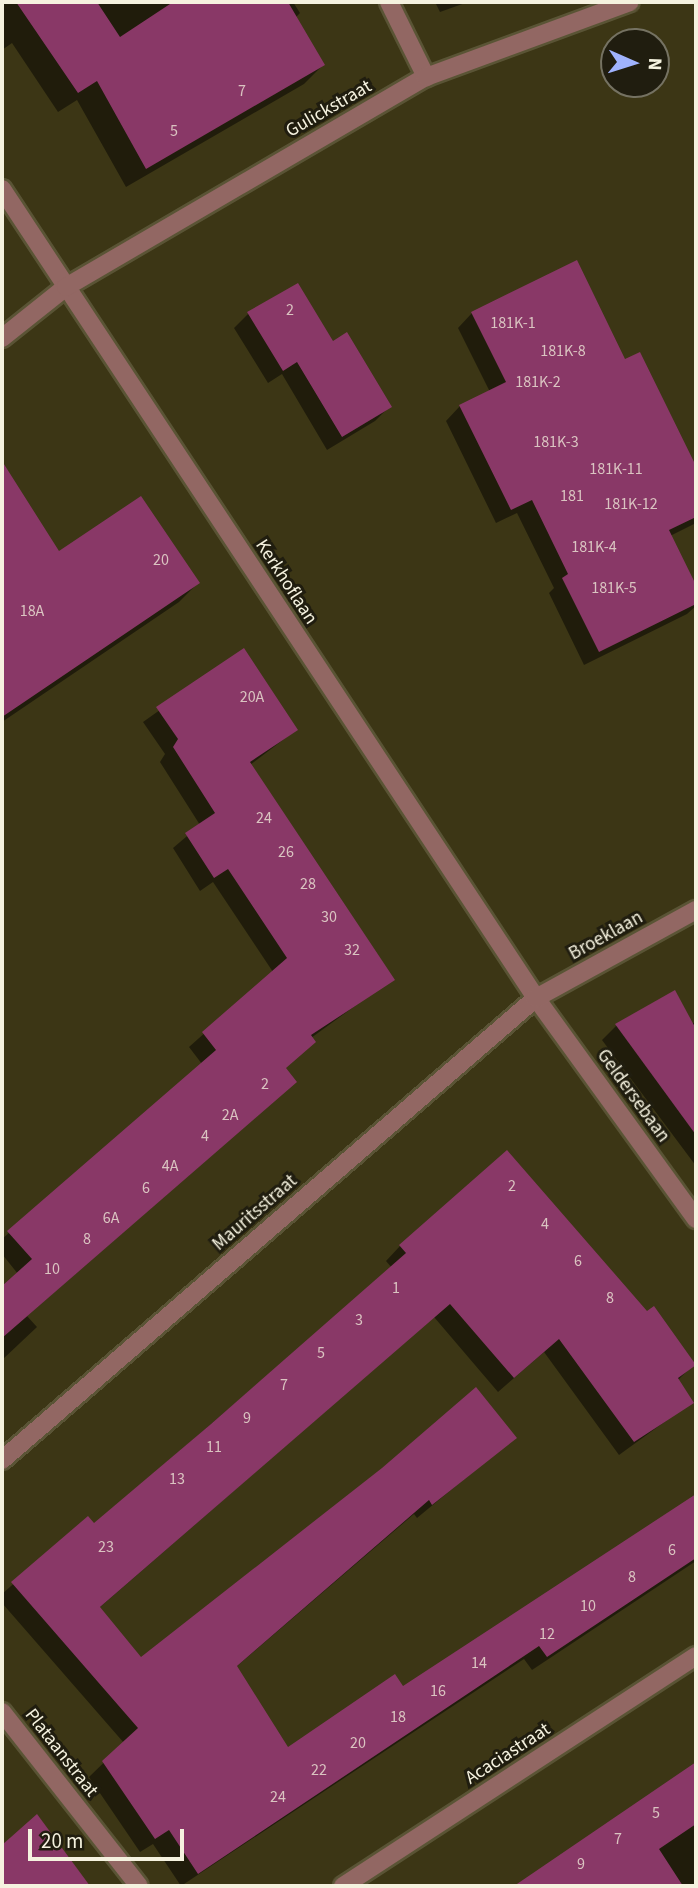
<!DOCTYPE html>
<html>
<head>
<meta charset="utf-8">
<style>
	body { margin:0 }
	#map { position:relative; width:698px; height:1888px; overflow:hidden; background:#3c3615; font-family:"Source Sans 3",sans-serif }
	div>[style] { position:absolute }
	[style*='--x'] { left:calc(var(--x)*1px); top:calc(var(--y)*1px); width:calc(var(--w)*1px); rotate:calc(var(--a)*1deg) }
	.shadow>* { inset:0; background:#0007 }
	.building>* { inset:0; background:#893867 }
	.roads { filter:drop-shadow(2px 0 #5a5435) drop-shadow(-2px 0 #5a5435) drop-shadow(0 2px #5a5435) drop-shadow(0 -2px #5a5435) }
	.minor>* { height:18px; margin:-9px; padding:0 9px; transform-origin:9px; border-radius:9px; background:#926763 }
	span { translate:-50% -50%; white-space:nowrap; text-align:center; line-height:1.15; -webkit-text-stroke:6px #201d0f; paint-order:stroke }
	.number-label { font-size:16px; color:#dac4c1 }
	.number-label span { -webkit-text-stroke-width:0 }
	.street-label { font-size:19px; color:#f5f2df }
	.frame { position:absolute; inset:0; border:4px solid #f5f2df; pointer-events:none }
	.north { position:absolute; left:600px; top:28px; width:70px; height:70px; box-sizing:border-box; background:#201d0f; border:2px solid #757262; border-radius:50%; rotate:93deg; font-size:19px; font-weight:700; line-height:28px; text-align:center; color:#f5f2df }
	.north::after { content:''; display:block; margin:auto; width:24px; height:32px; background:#a0b3fd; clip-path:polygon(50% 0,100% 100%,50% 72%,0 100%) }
	.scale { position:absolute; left:28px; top:1829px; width:156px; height:32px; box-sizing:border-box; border:4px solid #f5f2df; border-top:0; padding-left:9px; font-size:21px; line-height:24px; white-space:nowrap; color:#f5f2df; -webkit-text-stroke:5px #201d0f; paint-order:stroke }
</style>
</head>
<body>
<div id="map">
	<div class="shadow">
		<div style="clip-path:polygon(2px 2px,293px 2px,300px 13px,295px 18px,323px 65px,304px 84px,126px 187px,77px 100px,58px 112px,12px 43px,2px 50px)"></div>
		<div style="clip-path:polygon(435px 2px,468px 2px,440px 12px)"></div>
		<div style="clip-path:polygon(472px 313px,625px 361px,639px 354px,696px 470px,696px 523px,670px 536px,696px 589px,696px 606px,687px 614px,584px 665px,549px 593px,554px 588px,517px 513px,496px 523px,446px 421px,460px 406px,490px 392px,458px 328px)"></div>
		<div style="clip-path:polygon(248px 314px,332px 343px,390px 406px,375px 421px,327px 450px,282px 374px,268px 383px,234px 328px)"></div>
		<div style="clip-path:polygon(5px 469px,58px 553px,198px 583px,179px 602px,2px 722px)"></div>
		<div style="clip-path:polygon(243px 651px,296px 730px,250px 765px,392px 979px,311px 1038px,284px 1069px,281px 1095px,27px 1316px,37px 1327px,2px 1360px,2px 1288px,18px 1274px,2px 1254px,2px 1239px,202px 1064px,189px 1047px,273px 972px,213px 882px,200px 891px,173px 848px,200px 825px,160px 762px,165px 754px,143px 722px)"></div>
		<div style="clip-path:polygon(674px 993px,692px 1024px,696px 1021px,696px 1166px,602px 1040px,616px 1026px)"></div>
		<div style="clip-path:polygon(400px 1246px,694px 1364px,678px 1380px,692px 1402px,619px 1455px,544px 1352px,498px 1392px,434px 1317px,99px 1608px,141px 1659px,514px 1438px,417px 1518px,414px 1514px,236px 1667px,287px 1749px,402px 1688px,696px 1495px,696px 1561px,532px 1670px,524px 1659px,181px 1886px,153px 1844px,140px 1852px,89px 1777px,124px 1743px,2px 1603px,2px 1594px,88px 1518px,94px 1525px,392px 1268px,386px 1261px)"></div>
		<div style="clip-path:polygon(696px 1764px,696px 1886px,516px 1886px)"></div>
		<div style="clip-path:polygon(37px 1817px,88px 1886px,2px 1886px,2px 1841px,5px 1845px)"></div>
	</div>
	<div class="building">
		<div style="clip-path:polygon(16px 2px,97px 2px,120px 37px,173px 2px,288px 2px,325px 65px,146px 169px,97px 81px,78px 93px)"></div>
		<div style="clip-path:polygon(577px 260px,625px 359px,640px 352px,696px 466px,696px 517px,669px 530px,696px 585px,696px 604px,599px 652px,562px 578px,568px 574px,532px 500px,511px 510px,459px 405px,506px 382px,471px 312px)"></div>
		<div style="clip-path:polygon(298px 283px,333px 341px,347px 332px,392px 407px,342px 437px,297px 362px,283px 371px,247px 312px)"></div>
		<div style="clip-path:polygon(2px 461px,59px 551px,141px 496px,200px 583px,2px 717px)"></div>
		<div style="clip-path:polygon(244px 648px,298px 730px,250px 762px,395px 980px,311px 1035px,316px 1042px,286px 1068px,297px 1082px,2px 1338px,2px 1286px,32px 1259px,7px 1231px,216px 1050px,202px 1032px,287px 958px,228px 869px,214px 878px,185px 833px,215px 813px,173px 747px,178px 739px,156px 707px)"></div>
		<div style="clip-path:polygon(675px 990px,696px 1029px,696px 1135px,615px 1024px)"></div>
		<div style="clip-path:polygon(507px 1150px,647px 1311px,654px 1306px,696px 1365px,678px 1378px,694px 1403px,634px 1442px,559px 1339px,514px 1378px,450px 1304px,100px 1607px,141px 1657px,382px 1468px,476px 1387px,517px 1438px,432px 1505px,429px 1500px,237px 1666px,288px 1747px,395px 1674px,403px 1686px,696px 1494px,696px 1558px,547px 1657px,539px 1646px,198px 1874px,169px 1830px,155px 1839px,102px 1761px,138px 1728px,11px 1582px,88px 1516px,94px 1523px,211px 1424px,406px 1253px,399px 1245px)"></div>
		<div style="clip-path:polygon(696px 1762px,696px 1824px,659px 1849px,683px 1886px,514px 1886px)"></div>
		<div style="clip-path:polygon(37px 1814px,90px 1886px,2px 1886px,2px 1845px)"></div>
	</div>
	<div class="roads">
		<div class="minor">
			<div style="--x:389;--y:2;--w:84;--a:63.7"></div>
			<div style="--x:2;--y:189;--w:969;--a:56.57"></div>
			<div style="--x:536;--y:998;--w:273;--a:54.1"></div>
			<div style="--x:2;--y:338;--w:82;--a:-38.6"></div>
			<div style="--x:66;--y:287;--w:417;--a:-30.3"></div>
			<div style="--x:426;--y:77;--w:217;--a:-20.2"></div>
			<div style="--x:2;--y:1460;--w:706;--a:-40.87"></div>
			<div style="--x:536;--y:998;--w:183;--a:-28.8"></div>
			<div style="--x:2;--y:1712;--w:221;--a:51.8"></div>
			<div style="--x:343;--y:1886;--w:421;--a:-33.1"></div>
		</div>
	</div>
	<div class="number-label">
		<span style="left:242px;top:91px">7</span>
		<span style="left:174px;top:131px">5</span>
		<span style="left:290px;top:310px">2</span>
		<span style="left:513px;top:323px">181K-1</span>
		<span style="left:563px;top:351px">181K-8</span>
		<span style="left:538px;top:382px">181K-2</span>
		<span style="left:556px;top:442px">181K-3</span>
		<span style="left:616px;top:469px">181K-11</span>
		<span style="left:572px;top:496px">181</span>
		<span style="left:631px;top:504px">181K-12</span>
		<span style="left:594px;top:547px">181K-4</span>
		<span style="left:161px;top:560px">20</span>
		<span style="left:614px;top:588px">181K-5</span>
		<span style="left:32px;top:611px">18A</span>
		<span style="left:252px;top:697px">20A</span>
		<span style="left:264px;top:818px">24</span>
		<span style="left:286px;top:852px">26</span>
		<span style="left:308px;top:884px">28</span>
		<span style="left:329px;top:917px">30</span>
		<span style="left:352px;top:950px">32</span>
		<span style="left:265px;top:1084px">2</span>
		<span style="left:230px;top:1115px">2A</span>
		<span style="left:205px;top:1136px">4</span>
		<span style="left:170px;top:1166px">4A</span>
		<span style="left:512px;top:1186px">2</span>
		<span style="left:146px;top:1188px">6</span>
		<span style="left:111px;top:1218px">6A</span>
		<span style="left:545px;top:1224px">4</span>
		<span style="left:87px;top:1239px">8</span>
		<span style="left:578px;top:1261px">6</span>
		<span style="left:52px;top:1269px">10</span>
		<span style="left:396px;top:1288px">1</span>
		<span style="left:610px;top:1298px">8</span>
		<span style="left:359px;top:1320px">3</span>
		<span style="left:321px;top:1353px">5</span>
		<span style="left:284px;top:1385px">7</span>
		<span style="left:247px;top:1418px">9</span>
		<span style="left:214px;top:1447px">11</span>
		<span style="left:177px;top:1479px">13</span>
		<span style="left:106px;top:1547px">23</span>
		<span style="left:672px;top:1550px">6</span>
		<span style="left:632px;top:1577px">8</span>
		<span style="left:588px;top:1606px">10</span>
		<span style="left:547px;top:1634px">12</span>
		<span style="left:479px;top:1663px">14</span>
		<span style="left:438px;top:1691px">16</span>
		<span style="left:398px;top:1717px">18</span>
		<span style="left:358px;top:1743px">20</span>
		<span style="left:319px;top:1770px">22</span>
		<span style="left:278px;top:1797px">24</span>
		<span style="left:656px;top:1813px">5</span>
		<span style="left:618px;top:1839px">7</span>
		<span style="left:581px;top:1864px">9</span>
	</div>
	<div class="street-label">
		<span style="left:329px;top:109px;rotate:-30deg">Gulickstraat</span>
		<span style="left:286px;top:582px;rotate:57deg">Kerkhoflaan</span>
		<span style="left:606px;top:936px;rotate:-29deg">Broeklaan</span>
		<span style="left:633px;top:1096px;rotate:54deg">Geldersebaan</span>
		<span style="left:255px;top:1213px;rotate:-41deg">Mauritsstraat</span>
		<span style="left:61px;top:1753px;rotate:52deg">Plataanstraat</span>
		<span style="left:508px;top:1754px;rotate:-33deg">Acaciastraat</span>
	</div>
	<div class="frame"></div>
	<div class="north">N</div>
	<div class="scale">20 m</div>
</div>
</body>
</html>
